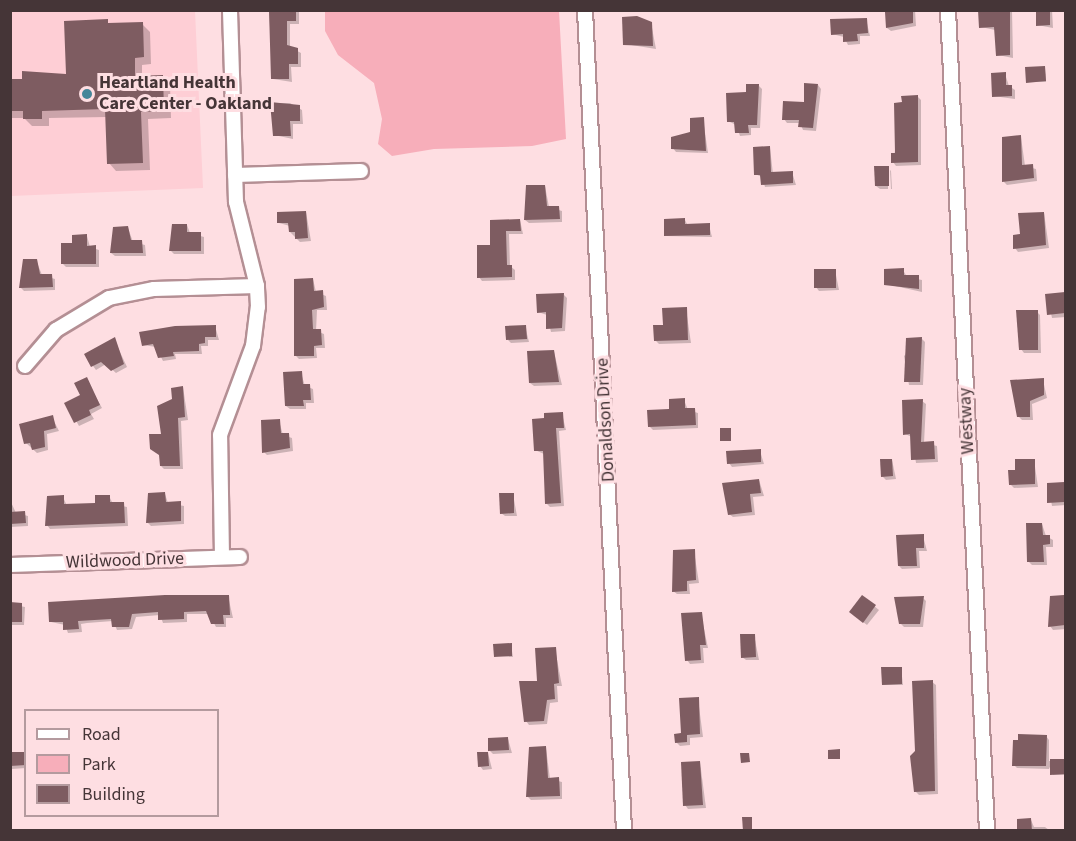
<!DOCTYPE html>
<html>
<head>
<meta charset="utf-8">
<style>
	body { margin:0 }
	#map { position:relative; width:1076px; height:841px; overflow:hidden; background:#fedee2; font-family:"Source Sans 3",sans-serif }
	div>[style] { position:absolute }
	[style*='--x'] { left:calc(var(--x)*1px); top:calc(var(--y)*1px); width:calc(var(--w)*1px); rotate:calc(var(--a)*1deg) }
	.built>* { inset:0; background:#feced5 }
	.green>* { inset:0; background:#f7aeba }
	.shadow>* { inset:0; background:#0003 }
	.building>* { inset:0; background:#7e5c61 }
	.roads { filter:drop-shadow(2px 0 #b48f94) drop-shadow(-2px 0 #b48f94) drop-shadow(0 2px #b48f94) drop-shadow(0 -2px #b48f94) }
	.street>* { height:14px; margin:-7px; padding:0 7px; transform-origin:7px; border-radius:7px; background:#fff }
	.dots>* { width:16px; height:16px; translate:-50% -50%; box-sizing:border-box; border:3px solid #fedee2; border-radius:50% }
	span { translate:-50% -50%; white-space:nowrap; text-align:center; line-height:1.15; -webkit-text-stroke:6px #fedee2; paint-order:stroke }
	.poi-label { font-size:18px; color:#453537; font-weight:700 }
	.left { translate:0 -50%; text-align:left }
	.street-label { font-size:18px; color:#453537 }
	.frame { position:absolute; inset:0; border:12px solid #453537; pointer-events:none }
	.legend { position:absolute; left:24px; top:709px; width:195px; height:108px; box-sizing:border-box; background:#fedee2; border:2px solid #b49a9e; margin:0; padding:8px 10px; list-style:none; font-size:18px; color:#453537 }
	.legend li { display:flex; align-items:center; gap:12px; height:30px }
	.legend b { width:30px; border:2px solid #b49a9e }
</style>
</head>
<body>
<div id="map">
	<div class="built">
		<div style="clip-path:polygon(10px 11px,195px 11px,203px 188px,11px 196px)"></div>
	</div>
	<div class="green">
		<div style="clip-path:polygon(325px 11px,559px 11px,566px 139px,532px 146px,434px 149px,392px 156px,378px 144px,382px 119px,374px 83px,338px 55px,325px 31px)"></div>
	</div>
	<div class="shadow">
		<div style="clip-path:polygon(269px 10px,299px 10px,299px 24px,290px 24px,290px 47px,301px 53px,301px 67px,291px 67px,292px 82px,273px 79px)"></div>
		<div style="clip-path:polygon(897px 10px,915px 10px,916px 26px,891px 31px,887px 28px)"></div>
		<div style="clip-path:polygon(979px 10px,1012px 10px,1013px 58px,998px 55px,995px 30px,981px 27px)"></div>
		<div style="clip-path:polygon(1037px 10px,1052px 10px,1053px 28px,1037px 25px)"></div>
		<div style="clip-path:polygon(866px 19px,870px 36px,860px 36px,860px 44px,848px 45px,844px 37px,832px 34px)"></div>
		<div style="clip-path:polygon(651px 23px,656px 49px,625px 44px)"></div>
		<div style="clip-path:polygon(142px 24px,150px 32px,151px 64px,142px 65px,142px 77px,162px 77px,170px 84px,171px 118px,148px 119px,150px 170px,116px 171px,109px 163px,107px 117px,49px 118px,49px 126px,32px 126px,24px 118px,10px 118px,10px 81px,67px 76px)"></div>
		<div style="clip-path:polygon(1045px 68px,1046px 82px,1027px 82px)"></div>
		<div style="clip-path:polygon(1005px 74px,1009px 86px,1015px 90px,1015px 99px,993px 96px)"></div>
		<div style="clip-path:polygon(758px 85px,762px 89px,760px 128px,751px 128px,751px 135px,740px 136px,736px 125px,728px 121px)"></div>
		<div style="clip-path:polygon(818px 85px,821px 89px,816px 131px,803px 130px,800px 123px,787px 123px,784px 119px,805px 103px)"></div>
		<div style="clip-path:polygon(918px 97px,921px 100px,921px 165px,896px 166px,893px 162px,903px 104px)"></div>
		<div style="clip-path:polygon(272px 103px,290px 103px,302px 110px,303px 124px,293px 124px,293px 139px,274px 135px)"></div>
		<div style="clip-path:polygon(703px 119px,708px 153px,676px 152px,673px 148px)"></div>
		<div style="clip-path:polygon(1021px 137px,1025px 166px,1036px 169px,1037px 181px,1007px 185px,1004px 182px)"></div>
		<div style="clip-path:polygon(770px 148px,773px 174px,792px 172px,796px 185px,765px 187px,762px 177px,755px 174px)"></div>
		<div style="clip-path:polygon(888px 167px,888px 189px,880px 189px,876px 186px)"></div>
		<div style="clip-path:polygon(890px 170px,891px 171px,892px 189px,891px 189px)"></div>
		<div style="clip-path:polygon(545px 186px,549px 207px,562px 211px,562px 222px,529px 223px,525px 220px)"></div>
		<div style="clip-path:polygon(306px 212px,311px 241px,300px 242px,290px 232px,290px 226px,279px 223px)"></div>
		<div style="clip-path:polygon(1044px 213px,1049px 248px,1018px 252px,1015px 248px,1021px 236px)"></div>
		<div style="clip-path:polygon(520px 220px,523px 234px,509px 234px,510px 266px,515px 270px,515px 280px,482px 281px,479px 277px,492px 246px,491px 222px)"></div>
		<div style="clip-path:polygon(685px 220px,688px 226px,709px 225px,712px 237px,666px 236px)"></div>
		<div style="clip-path:polygon(187px 225px,190px 233px,204px 237px,204px 254px,174px 254px,171px 251px)"></div>
		<div style="clip-path:polygon(128px 228px,133px 242px,145px 245px,146px 256px,115px 256px,111px 253px)"></div>
		<div style="clip-path:polygon(87px 236px,90px 247px,99px 250px,99px 267px,66px 267px,63px 264px,73px 245px)"></div>
		<div style="clip-path:polygon(36px 260px,42px 275px,55px 279px,55px 290px,24px 291px,20px 287px)"></div>
		<div style="clip-path:polygon(835px 270px,839px 290px,819px 291px,816px 287px)"></div>
		<div style="clip-path:polygon(903px 270px,907px 277px,922px 280px,922px 292px,886px 284px)"></div>
		<div style="clip-path:polygon(313px 279px,316px 292px,326px 296px,327px 310px,317px 310px,316px 331px,324px 334px,325px 348px,316px 348px,317px 358px,299px 359px,296px 356px)"></div>
		<div style="clip-path:polygon(1065px 293px,1066px 317px,1052px 318px,1047px 295px)"></div>
		<div style="clip-path:polygon(564px 295px,567px 298px,565px 331px,551px 332px,547px 315px,538px 312px)"></div>
		<div style="clip-path:polygon(686px 309px,691px 343px,659px 344px,656px 341px)"></div>
		<div style="clip-path:polygon(1037px 312px,1040px 315px,1041px 353px,1024px 353px,1021px 349px)"></div>
		<div style="clip-path:polygon(215px 326px,219px 340px,208px 340px,208px 346px,201px 346px,202px 354px,175px 354px,176px 359px,163px 361px,156px 347px,143px 345px)"></div>
		<div style="clip-path:polygon(525px 326px,529px 342px,511px 343px,507px 339px)"></div>
		<div style="clip-path:polygon(114px 339px,127px 367px,116px 373px,106px 364px,96px 370px,93px 366px)"></div>
		<div style="clip-path:polygon(922px 339px,925px 342px,923px 385px,909px 385px,904px 356px)"></div>
		<div style="clip-path:polygon(554px 352px,562px 385px,534px 386px,530px 383px)"></div>
		<div style="clip-path:polygon(301px 373px,305px 386px,313px 389px,314px 403px,306px 403px,306px 409px,290px 409px,286px 406px)"></div>
		<div style="clip-path:polygon(86px 379px,102px 408px,91px 414px,94px 419px,79px 426px,66px 403px,82px 396px)"></div>
		<div style="clip-path:polygon(1043px 380px,1047px 398px,1032px 404px,1033px 420px,1022px 420px,1018px 416px)"></div>
		<div style="clip-path:polygon(183px 387px,188px 420px,181px 421px,183px 469px,164px 469px,161px 466px,163px 435px,174px 400px)"></div>
		<div style="clip-path:polygon(684px 400px,688px 410px,698px 413px,698px 428px,653px 430px,649px 426px)"></div>
		<div style="clip-path:polygon(922px 401px,926px 404px,924px 443px,937px 446px,938px 462px,916px 463px,912px 437px,905px 434px)"></div>
		<div style="clip-path:polygon(562px 414px,566px 430px,559px 431px,564px 506px,550px 507px,546px 503px,544px 454px,535px 450px)"></div>
		<div style="clip-path:polygon(52px 417px,59px 431px,47px 434px,48px 450px,37px 453px,26px 443px)"></div>
		<div style="clip-path:polygon(279px 421px,283px 435px,292px 438px,293px 451px,267px 455px,264px 452px)"></div>
		<div style="clip-path:polygon(760px 451px,764px 464px,732px 467px,729px 463px)"></div>
		<div style="clip-path:polygon(892px 460px,896px 479px,886px 480px,882px 476px)"></div>
		<div style="clip-path:polygon(1034px 460px,1038px 487px,1014px 488px,1010px 484px,1017px 472px)"></div>
		<div style="clip-path:polygon(759px 480px,764px 496px,753px 497px,755px 515px,733px 517px,729px 514px)"></div>
		<div style="clip-path:polygon(1066px 482px,1066px 505px,1052px 506px,1048px 484px)"></div>
		<div style="clip-path:polygon(165px 494px,168px 503px,184px 506px,184px 524px,151px 526px,147px 522px)"></div>
		<div style="clip-path:polygon(513px 494px,517px 516px,505px 516px,501px 513px)"></div>
		<div style="clip-path:polygon(109px 496px,113px 504px,127px 507px,128px 526px,50px 529px,47px 525px,63px 497px,67px 506px,97px 504px)"></div>
		<div style="clip-path:polygon(10px 500px,16px 513px,28px 516px,28px 526px,10px 527px)"></div>
		<div style="clip-path:polygon(1042px 524px,1046px 536px,1053px 540px,1053px 547px,1046px 547px,1047px 565px,1032px 565px,1029px 562px)"></div>
		<div style="clip-path:polygon(923px 536px,927px 551px,919px 551px,920px 568px,902px 569px,899px 566px)"></div>
		<div style="clip-path:polygon(694px 551px,699px 583px,689px 584px,690px 594px,677px 594px,673px 591px)"></div>
		<div style="clip-path:polygon(228px 596px,233px 618px,226px 618px,226px 627px,216px 627px,209px 614px,187px 614px,187px 622px,163px 623px,160px 615px,136px 617px,132px 629px,117px 630px,113px 621px,87px 623px,81px 624px,82px 632px,68px 633px,65px 625px,51px 622px)"></div>
		<div style="clip-path:polygon(863px 597px,879px 610px,867px 625px,854px 615px)"></div>
		<div style="clip-path:polygon(1064px 597px,1066px 629px,1053px 630px,1050px 626px)"></div>
		<div style="clip-path:polygon(923px 598px,926px 601px,923px 627px,904px 627px,900px 623px)"></div>
		<div style="clip-path:polygon(10px 604px,25px 607px,24px 625px,12px 625px,12px 635px)"></div>
		<div style="clip-path:polygon(701px 614px,708px 648px,703px 648px,704px 663px,690px 664px,687px 660px)"></div>
		<div style="clip-path:polygon(754px 635px,759px 660px,746px 660px,742px 657px)"></div>
		<div style="clip-path:polygon(511px 645px,513px 657px,495px 656px)"></div>
		<div style="clip-path:polygon(555px 649px,562px 686px,557px 686px,558px 702px,550px 703px,547px 724px,529px 725px,526px 721px,538px 682px)"></div>
		<div style="clip-path:polygon(901px 668px,903px 685px,883px 685px)"></div>
		<div style="clip-path:polygon(932px 682px,936px 685px,938px 794px,919px 795px,915px 791px,917px 751px)"></div>
		<div style="clip-path:polygon(698px 699px,703px 737px,690px 738px,690px 745px,680px 746px,676px 742px)"></div>
		<div style="clip-path:polygon(1046px 736px,1049px 740px,1049px 761px,1066px 760px,1066px 775px,1053px 775px,1052px 762px,1049px 769px,1017px 768px,1014px 765px)"></div>
		<div style="clip-path:polygon(508px 739px,512px 753px,493px 754px,490px 751px)"></div>
		<div style="clip-path:polygon(546px 748px,550px 779px,562px 782px,562px 799px,531px 800px,528px 797px)"></div>
		<div style="clip-path:polygon(26px 753px,26px 768px,12px 769px,10px 754px)"></div>
		<div style="clip-path:polygon(488px 753px,492px 769px,483px 770px,480px 766px)"></div>
		<div style="clip-path:polygon(700px 762px,706px 808px,688px 809px,685px 805px)"></div>
		<div style="clip-path:polygon(1031px 820px,1034px 827px,1045px 827px,1049px 830px,1019px 830px)"></div>
	</div>
	<div class="building">
		<div style="clip-path:polygon(269px 10px,296px 10px,296px 21px,287px 21px,287px 45px,298px 48px,298px 64px,289px 64px,289px 79px,271px 79px)"></div>
		<div style="clip-path:polygon(899px 10px,913px 10px,913px 23px,886px 28px,885px 12px)"></div>
		<div style="clip-path:polygon(978px 10px,1010px 10px,1010px 55px,996px 56px,994px 27px,979px 28px)"></div>
		<div style="clip-path:polygon(1036px 10px,1050px 10px,1050px 25px,1036px 26px)"></div>
		<div style="clip-path:polygon(637px 16px,652px 22px,653px 46px,623px 45px,622px 17px)"></div>
		<div style="clip-path:polygon(867px 18px,868px 33px,857px 34px,858px 41px,843px 42px,843px 34px,831px 35px,830px 19px)"></div>
		<div style="clip-path:polygon(108px 19px,108px 23px,143px 22px,144px 57px,135px 58px,135px 76px,163px 75px,164px 111px,141px 112px,143px 163px,107px 164px,105px 109px,42px 111px,42px 119px,23px 119px,23px 111px,10px 111px,10px 79px,22px 79px,22px 71px,66px 74px,64px 21px)"></div>
		<div style="clip-path:polygon(1045px 66px,1046px 81px,1026px 83px,1025px 67px)"></div>
		<div style="clip-path:polygon(1006px 72px,1006px 85px,1012px 85px,1012px 96px,992px 97px,991px 73px)"></div>
		<div style="clip-path:polygon(804px 83px,818px 84px,813px 128px,798px 127px,799px 120px,782px 120px,783px 101px,804px 102px)"></div>
		<div style="clip-path:polygon(746px 84px,759px 84px,757px 125px,748px 125px,749px 133px,735px 133px,734px 122px,727px 122px,726px 93px,746px 92px)"></div>
		<div style="clip-path:polygon(918px 95px,918px 162px,891px 163px,891px 153px,895px 153px,894px 103px,902px 102px,901px 96px)"></div>
		<div style="clip-path:polygon(270px 102px,300px 105px,300px 121px,290px 121px,291px 136px,273px 136px)"></div>
		<div style="clip-path:polygon(704px 117px,706px 151px,671px 149px,671px 137px,690px 132px,690px 118px)"></div>
		<div style="clip-path:polygon(1021px 135px,1022px 165px,1033px 164px,1034px 178px,1002px 182px,1002px 137px)"></div>
		<div style="clip-path:polygon(770px 146px,771px 172px,793px 171px,793px 183px,761px 185px,760px 175px,754px 175px,753px 147px)"></div>
		<div style="clip-path:polygon(874px 166px,889px 166px,889px 186px,875px 186px)"></div>
		<div style="clip-path:polygon(526px 185px,545px 185px,547px 206px,559px 206px,560px 219px,524px 220px)"></div>
		<div style="clip-path:polygon(306px 211px,308px 238px,295px 239px,295px 232px,289px 232px,288px 223px,277px 223px,277px 212px)"></div>
		<div style="clip-path:polygon(1044px 212px,1046px 245px,1013px 249px,1013px 235px,1020px 234px,1018px 213px)"></div>
		<div style="clip-path:polygon(685px 218px,685px 224px,710px 223px,710px 235px,664px 236px,664px 219px)"></div>
		<div style="clip-path:polygon(520px 219px,521px 231px,506px 231px,507px 265px,512px 265px,512px 277px,477px 278px,477px 245px,490px 245px,490px 220px)"></div>
		<div style="clip-path:polygon(172px 224px,187px 224px,187px 232px,201px 232px,201px 251px,169px 251px)"></div>
		<div style="clip-path:polygon(128px 226px,131px 240px,142px 240px,143px 253px,110px 253px,113px 227px)"></div>
		<div style="clip-path:polygon(87px 234px,87px 246px,96px 245px,96px 264px,61px 264px,61px 243px,72px 243px,72px 235px)"></div>
		<div style="clip-path:polygon(23px 259px,37px 259px,40px 274px,52px 274px,53px 287px,19px 288px)"></div>
		<div style="clip-path:polygon(904px 268px,904px 275px,919px 275px,919px 289px,884px 285px,884px 269px)"></div>
		<div style="clip-path:polygon(814px 269px,836px 269px,836px 288px,814px 288px)"></div>
		<div style="clip-path:polygon(313px 278px,314px 291px,323px 290px,324px 307px,312px 310px,313px 329px,321px 329px,322px 345px,314px 346px,314px 356px,294px 356px,294px 279px)"></div>
		<div style="clip-path:polygon(1065px 292px,1065px 313px,1047px 315px,1045px 294px)"></div>
		<div style="clip-path:polygon(564px 293px,562px 328px,546px 329px,546px 312px,537px 313px,536px 294px)"></div>
		<div style="clip-path:polygon(687px 307px,688px 340px,654px 341px,653px 325px,663px 325px,662px 308px)"></div>
		<div style="clip-path:polygon(1016px 310px,1038px 310px,1038px 350px,1019px 350px)"></div>
		<div style="clip-path:polygon(216px 325px,216px 337px,205px 337px,205px 343px,199px 344px,199px 351px,173px 352px,174px 356px,158px 358px,153px 344px,142px 346px,139px 332px,175px 326px)"></div>
		<div style="clip-path:polygon(526px 325px,527px 339px,506px 340px,505px 326px)"></div>
		<div style="clip-path:polygon(115px 337px,124px 364px,111px 371px,101px 362px,91px 367px,84px 354px)"></div>
		<div style="clip-path:polygon(922px 337px,920px 382px,904px 382px,906px 338px)"></div>
		<div style="clip-path:polygon(554px 350px,559px 382px,529px 383px,527px 351px)"></div>
		<div style="clip-path:polygon(302px 371px,303px 384px,310px 384px,311px 400px,303px 400px,304px 406px,285px 406px,283px 372px)"></div>
		<div style="clip-path:polygon(87px 377px,100px 405px,89px 410px,91px 415px,74px 423px,64px 403px,80px 395px,74px 383px)"></div>
		<div style="clip-path:polygon(1044px 378px,1044px 395px,1030px 401px,1030px 417px,1017px 417px,1010px 380px)"></div>
		<div style="clip-path:polygon(183px 386px,185px 417px,178px 418px,180px 466px,160px 466px,159px 455px,150px 449px,149px 434px,161px 434px,157px 406px,172px 399px,171px 388px)"></div>
		<div style="clip-path:polygon(685px 398px,685px 408px,695px 408px,696px 425px,648px 427px,647px 410px,669px 409px,669px 399px)"></div>
		<div style="clip-path:polygon(923px 399px,921px 442px,934px 441px,935px 459px,911px 460px,910px 434px,903px 435px,902px 400px)"></div>
		<div style="clip-path:polygon(563px 412px,564px 428px,556px 428px,561px 503px,545px 504px,543px 451px,534px 451px,532px 419px,544px 418px,544px 413px)"></div>
		<div style="clip-path:polygon(53px 415px,56px 428px,44px 431px,45px 447px,32px 450px,30px 443px,24px 444px,19px 424px)"></div>
		<div style="clip-path:polygon(280px 419px,281px 433px,289px 433px,290px 448px,262px 453px,261px 420px)"></div>
		<div style="clip-path:polygon(720px 428px,731px 428px,731px 441px,720px 441px)"></div>
		<div style="clip-path:polygon(761px 449px,761px 462px,727px 464px,726px 451px)"></div>
		<div style="clip-path:polygon(880px 459px,892px 459px,893px 476px,881px 477px)"></div>
		<div style="clip-path:polygon(1015px 459px,1035px 459px,1035px 484px,1009px 485px,1008px 470px,1015px 470px)"></div>
		<div style="clip-path:polygon(759px 479px,761px 493px,750px 494px,752px 512px,728px 515px,722px 483px)"></div>
		<div style="clip-path:polygon(1065px 482px,1064px 502px,1047px 503px,1047px 483px)"></div>
		<div style="clip-path:polygon(165px 492px,166px 502px,181px 501px,181px 521px,146px 523px,148px 493px)"></div>
		<div style="clip-path:polygon(499px 493px,514px 493px,514px 513px,500px 514px)"></div>
		<div style="clip-path:polygon(64px 495px,64px 504px,95px 503px,95px 495px,110px 495px,110px 502px,124px 502px,125px 523px,45px 526px,47px 496px)"></div>
		<div style="clip-path:polygon(25px 511px,26px 523px,10px 524px,10px 512px)"></div>
		<div style="clip-path:polygon(1026px 523px,1042px 523px,1043px 535px,1050px 535px,1050px 544px,1043px 545px,1044px 562px,1027px 562px)"></div>
		<div style="clip-path:polygon(924px 534px,924px 548px,916px 548px,917px 566px,898px 566px,896px 535px)"></div>
		<div style="clip-path:polygon(695px 549px,696px 580px,687px 581px,687px 591px,672px 592px,673px 550px)"></div>
		<div style="clip-path:polygon(165px 595px,229px 595px,230px 615px,223px 615px,224px 624px,211px 624px,206px 611px,184px 612px,184px 619px,158px 620px,158px 612px,132px 614px,129px 627px,112px 627px,111px 619px,78px 621px,79px 629px,63px 630px,63px 622px,49px 622px,48px 602px)"></div>
		<div style="clip-path:polygon(862px 595px,876px 605px,863px 623px,849px 612px)"></div>
		<div style="clip-path:polygon(1064px 595px,1065px 625px,1048px 627px,1050px 596px)"></div>
		<div style="clip-path:polygon(924px 596px,920px 624px,899px 624px,894px 597px)"></div>
		<div style="clip-path:polygon(10px 602px,22px 603px,22px 622px,10px 622px)"></div>
		<div style="clip-path:polygon(702px 612px,706px 645px,700px 645px,701px 660px,685px 661px,681px 613px)"></div>
		<div style="clip-path:polygon(740px 634px,755px 634px,756px 657px,741px 658px)"></div>
		<div style="clip-path:polygon(512px 643px,512px 656px,494px 657px,493px 644px)"></div>
		<div style="clip-path:polygon(556px 647px,559px 683px,554px 684px,555px 699px,547px 700px,544px 721px,524px 722px,519px 681px,537px 681px,535px 648px)"></div>
		<div style="clip-path:polygon(881px 667px,902px 667px,902px 684px,882px 685px)"></div>
		<div style="clip-path:polygon(933px 680px,935px 791px,914px 792px,910px 756px,915px 751px,912px 681px)"></div>
		<div style="clip-path:polygon(699px 697px,700px 734px,687px 735px,687px 742px,675px 743px,674px 734px,681px 733px,679px 698px)"></div>
		<div style="clip-path:polygon(1018px 734px,1047px 735px,1046px 766px,1012px 766px,1013px 740px,1018px 740px)"></div>
		<div style="clip-path:polygon(508px 737px,509px 750px,488px 751px,488px 738px)"></div>
		<div style="clip-path:polygon(546px 746px,548px 778px,559px 777px,560px 796px,526px 797px,529px 747px)"></div>
		<div style="clip-path:polygon(840px 749px,840px 759px,828px 759px,828px 750px)"></div>
		<div style="clip-path:polygon(10px 752px,26px 752px,26px 765px,10px 766px)"></div>
		<div style="clip-path:polygon(477px 752px,488px 752px,489px 766px,478px 767px)"></div>
		<div style="clip-path:polygon(740px 753px,749px 753px,750px 762px,741px 763px)"></div>
		<div style="clip-path:polygon(1050px 759px,1065px 759px,1065px 774px,1050px 775px)"></div>
		<div style="clip-path:polygon(700px 761px,703px 805px,683px 806px,681px 762px)"></div>
		<div style="clip-path:polygon(742px 817px,752px 817px,752px 831px,743px 831px)"></div>
		<div style="clip-path:polygon(1031px 818px,1032px 831px,1017px 831px,1017px 819px)"></div>
	</div>
	<div class="roads">
		<div class="street">
			<div style="--x:585;--y:10;--w:821;--a:87.28"></div>
			<div style="--x:948;--y:10;--w:821;--a:87.28"></div>
			<div style="--x:235;--y:175;--w:126;--a:-1.8"></div>
			<div style="--x:25;--y:366;--w:48;--a:-49.3"></div>
			<div style="--x:56;--y:330;--w:62;--a:-31.1"></div>
			<div style="--x:109;--y:298;--w:46;--a:-11.3"></div>
			<div style="--x:154;--y:289;--w:103;--a:-1.7"></div>
			<div style="--x:222;--y:557;--w:122;--a:-90.9"></div>
			<div style="--x:220;--y:435;--w:95;--a:-69.7"></div>
			<div style="--x:253;--y:346;--w:39;--a:-83"></div>
			<div style="--x:258;--y:307;--w:21;--a:-93"></div>
			<div style="--x:257;--y:286;--w:87;--a:-104"></div>
			<div style="--x:236;--y:202;--w:192;--a:-91.8"></div>
			<div style="--x:10;--y:565;--w:230;--a:-2"></div>
		</div>
	</div>
	<div class="dots">
		<div style="left:87px;top:94px;background:#458699"></div>
	</div>
	<div class="poi-label">
		<span class="left" style="left:99px;top:94px">Heartland Health<br>Care Center - Oakland</span>
	</div>
	<div class="street-label">
		<span style="left:606px;top:420px;rotate:-93deg">Donaldson Drive</span>
		<span style="left:967px;top:421px;rotate:-93deg">Westway</span>
		<span style="left:125px;top:561px;rotate:-2deg">Wildwood Drive</span>
	</div>
	<div class="frame"></div>
	<ul class="legend">
	<li><b style="height:8px;background:#fff"></b>Road</li>
	<li><b style="height:16px;background:#f7aeba"></b>Park</li>
	<li><b style="height:16px;background:#7e5c61"></b>Building</li>
	</ul>
</div>
</body>
</html>
